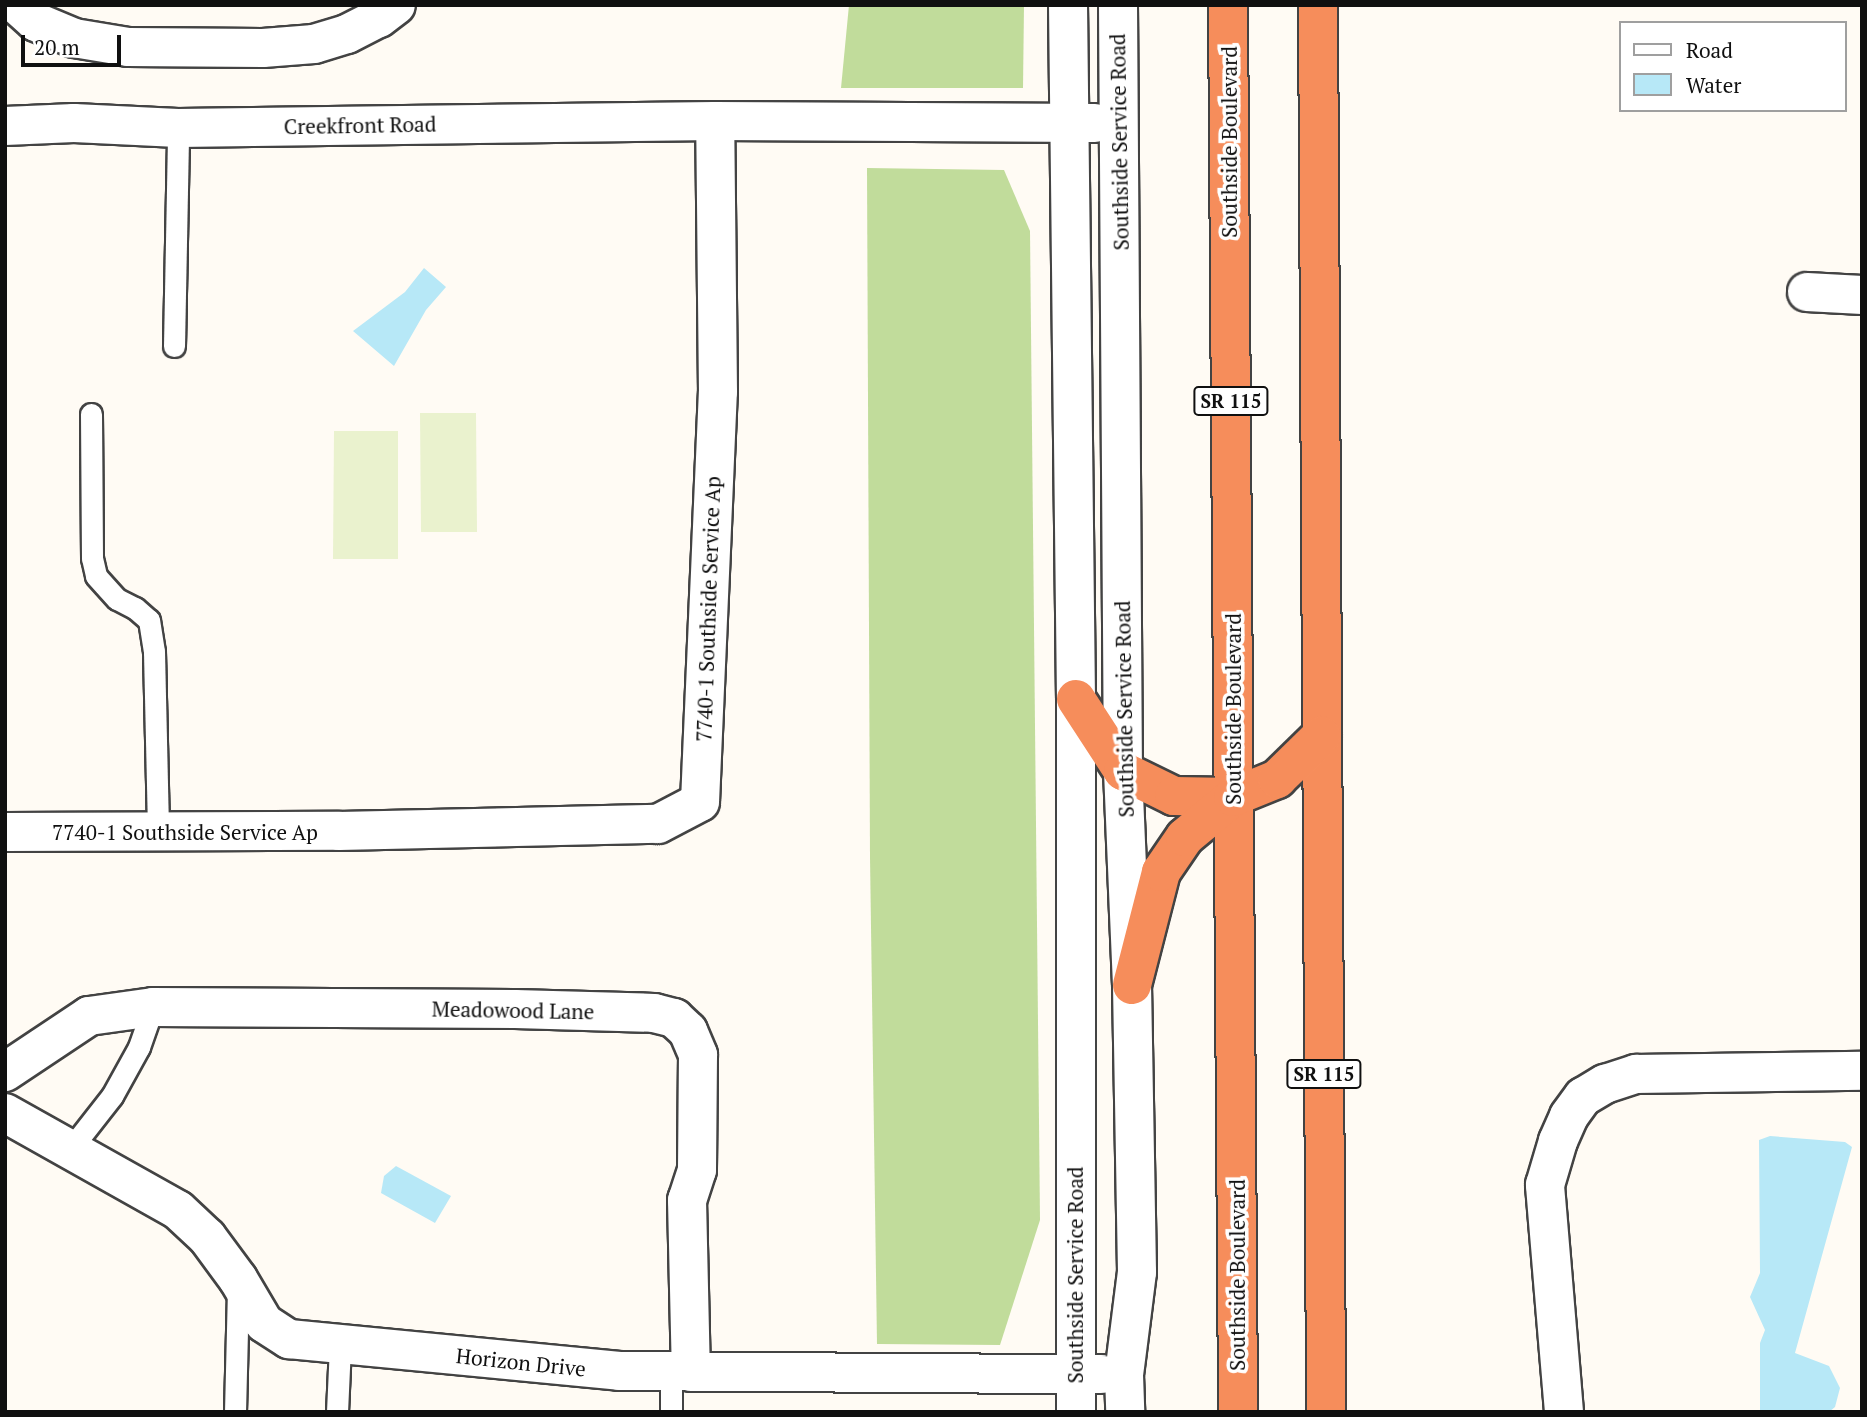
<!DOCTYPE html>
<html>
<head>
<meta charset="utf-8">
<style>
	body { margin:0 }
	#map { position:relative; width:1867px; height:1417px; overflow:hidden; background:#fffbf4; font-family:"PT Serif",serif }
	div>[style] { position:absolute }
	[style*='--x'] { left:calc(var(--x)*1px); top:calc(var(--y)*1px); width:calc(var(--w)*1px); rotate:calc(var(--a)*1deg) }
	.forest>* { inset:0; background:#c1dc9b }
	.pitch>* { inset:0; background:#eaf2ce }
	.water>* { inset:0; background:#b7e8f7 }
	.roads { filter:drop-shadow(2px 0 #434343) drop-shadow(-2px 0 #434343) drop-shadow(0 2px #434343) drop-shadow(0 -2px #434343) }
	.lane>* { height:21px; margin:-10.5px; padding:0 10.5px; transform-origin:10.5px; border-radius:10.5px; background:#fff }
	.street>* { height:38px; margin:-19px; padding:0 19px; transform-origin:19px; border-radius:19px; background:#fff }
	.highway>* { height:38px; margin:-19px; padding:0 19px; transform-origin:19px; border-radius:19px; background:#f68d5b }
	span { translate:-50% -50%; white-space:nowrap; text-align:center; line-height:1.15; -webkit-text-stroke:7px #fff; paint-order:stroke }
	.shield-label span { padding:2px 5px; background:#fff; border:2px solid; border-radius:5px; -webkit-text-stroke-width:0 }
	.shield-label { font-size:19px; color:#101010; font-weight:700 }
	.street-label { font-size:21px; color:#101010 }
	.frame { position:absolute; inset:0; border:7px solid #101010; pointer-events:none }
	.legend { position:absolute; left:1619px; top:21px; width:228px; height:91px; box-sizing:border-box; background:#fff; border:2px solid #9f9f9f; margin:0; padding:9px 12px; list-style:none; font-size:21px; color:#101010 }
	.legend li { display:flex; align-items:center; gap:14px; height:35px }
	.legend b { width:35px; border:2px solid #9f9f9f }
	.scale { position:absolute; left:21px; top:35px; width:100px; height:32px; box-sizing:border-box; border:4px solid #101010; border-top:0; padding-left:9px; font-size:21px; line-height:24px; white-space:nowrap; color:#101010; -webkit-text-stroke:5px #fff; paint-order:stroke }
</style>
</head>
<body>
<div id="map">
	<div class="forest">
		<div style="clip-path:polygon(849px 5px,1024px 5px,1023px 88px,841px 88px)"></div>
		<div style="clip-path:polygon(867px 168px,1004px 170px,1030px 231px,1040px 1220px,1000px 1345px,877px 1344px,870px 857px)"></div>
	</div>
	<div class="pitch">
		<div style="clip-path:polygon(420px 413px,476px 413px,477px 532px,421px 532px)"></div>
		<div style="clip-path:polygon(334px 431px,398px 431px,398px 559px,333px 559px)"></div>
	</div>
	<div class="water">
		<div style="clip-path:polygon(424px 268px,446px 287px,426px 310px,394px 366px,353px 331px,405px 292px)"></div>
		<div style="clip-path:polygon(1770px 1136px,1845px 1142px,1852px 1147px,1795px 1353px,1829px 1366px,1840px 1388px,1835px 1407px,1829px 1412px,1760px 1412px,1760px 1343px,1765px 1330px,1750px 1297px,1760px 1273px,1759px 1140px)"></div>
		<div style="clip-path:polygon(396px 1166px,451px 1196px,435px 1223px,381px 1193px,384px 1176px)"></div>
	</div>
	<div class="roads">
		<div class="lane">
			<div style="--x:174;--y:346;--w:218;--a:-88.9"></div>
			<div style="--x:91;--y:414;--w:144;--a:89.6"></div>
			<div style="--x:92;--y:558;--w:18;--a:77"></div>
			<div style="--x:96;--y:576;--w:31;--a:48"></div>
			<div style="--x:117;--y:599;--w:20;--a:27"></div>
			<div style="--x:135;--y:608;--w:18;--a:41"></div>
			<div style="--x:149;--y:620;--w:32;--a:81"></div>
			<div style="--x:154;--y:652;--w:180;--a:88.7"></div>
			<div style="--x:72;--y:1147;--w:65;--a:-51.9"></div>
			<div style="--x:112;--y:1096;--w:56;--a:-61.1"></div>
			<div style="--x:139;--y:1047;--w:42;--a:-70.7"></div>
			<div style="--x:671;--y:1372;--w:40;--a:90"></div>
			<div style="--x:235;--y:1412;--w:124;--a:-88.6"></div>
			<div style="--x:337;--y:1412;--w:67;--a:-87.4"></div>
		</div>
		<div class="street">
			<div style="--x:17;--y:5;--w:25;--a:42"></div>
			<div style="--x:36;--y:22;--w:41;--a:22.8"></div>
			<div style="--x:74;--y:38;--w:55;--a:9.5"></div>
			<div style="--x:128;--y:47;--w:135;--a:0.4"></div>
			<div style="--x:263;--y:48;--w:51;--a:-4.5"></div>
			<div style="--x:314;--y:44;--w:34;--a:-17"></div>
			<div style="--x:347;--y:34;--w:36;--a:-27"></div>
			<div style="--x:379;--y:18;--w:21;--a:-37"></div>
			<div style="--x:1068;--y:5;--w:694;--a:89.34"></div>
			<div style="--x:1076;--y:699;--w:713;--a:90"></div>
			<div style="--x:1118;--y:5;--w:766;--a:89.63"></div>
			<div style="--x:1123;--y:771;--w:214;--a:87.6"></div>
			<div style="--x:1132;--y:985;--w:287;--a:89"></div>
			<div style="--x:1137;--y:1272;--w:104;--a:97.2"></div>
			<div style="--x:1124;--y:1375;--w:37;--a:88"></div>
			<div style="--x:5;--y:126;--w:69;--a:-2.5"></div>
			<div style="--x:74;--y:123;--w:104;--a:2.8"></div>
			<div style="--x:178;--y:128;--w:537;--a:-0.75"></div>
			<div style="--x:715;--y:121;--w:380;--a:0.3"></div>
			<div style="--x:1807;--y:292;--w:55;--a:3.1"></div>
			<div style="--x:5;--y:832;--w:334;--a:-0.2"></div>
			<div style="--x:339;--y:831;--w:319;--a:-1.3"></div>
			<div style="--x:658;--y:824;--w:47;--a:-27.6"></div>
			<div style="--x:700;--y:802;--w:410;--a:-87.5"></div>
			<div style="--x:718;--y:392;--w:271;--a:-90.6"></div>
			<div style="--x:5;--y:1072;--w:101;--a:-33.7"></div>
			<div style="--x:89;--y:1016;--w:65;--a:-8"></div>
			<div style="--x:153;--y:1007;--w:362;--a:0.3"></div>
			<div style="--x:515;--y:1009;--w:139;--a:1.6"></div>
			<div style="--x:654;--y:1013;--w:21;--a:14"></div>
			<div style="--x:674;--y:1018;--w:19;--a:43"></div>
			<div style="--x:688;--y:1031;--w:26;--a:67"></div>
			<div style="--x:698;--y:1055;--w:115;--a:90.5"></div>
			<div style="--x:697;--y:1170;--w:32;--a:108"></div>
			<div style="--x:687;--y:1200;--w:172;--a:88.7"></div>
			<div style="--x:5;--y:1113;--w:198;--a:29.3"></div>
			<div style="--x:178;--y:1210;--w:40;--a:43"></div>
			<div style="--x:207;--y:1237;--w:52;--a:53.6"></div>
			<div style="--x:238;--y:1279;--w:51;--a:59.4"></div>
			<div style="--x:264;--y:1323;--w:30;--a:33"></div>
			<div style="--x:289;--y:1339;--w:332;--a:5.5"></div>
			<div style="--x:619;--y:1371;--w:482;--a:0.4"></div>
			<div style="--x:1564;--y:1412;--w:228;--a:-94.8"></div>
			<div style="--x:1545;--y:1185;--w:46;--a:-73.5"></div>
			<div style="--x:1558;--y:1141;--w:27;--a:-66"></div>
			<div style="--x:1569;--y:1116;--w:24;--a:-54"></div>
			<div style="--x:1583;--y:1097;--w:26;--a:-31"></div>
			<div style="--x:1605;--y:1084;--w:33;--a:-18"></div>
			<div style="--x:1636;--y:1074;--w:226;--a:-0.8"></div>
		</div>
		<div class="highway">
			<div style="--x:1228;--y:5;--w:1407;--a:89.59"></div>
			<div style="--x:1318;--y:5;--w:1407;--a:89.67"></div>
			<div style="--x:1076;--y:699;--w:86;--a:56.9"></div>
			<div style="--x:1123;--y:771;--w:57;--a:26.1"></div>
			<div style="--x:1174;--y:796;--w:59;--a:1"></div>
			<div style="--x:1132;--y:985;--w:117;--a:-75.6"></div>
			<div style="--x:1161;--y:872;--w:42;--a:-55.6"></div>
			<div style="--x:1185;--y:837;--w:62;--a:-39.8"></div>
			<div style="--x:1233;--y:797;--w:48;--a:-22.2"></div>
			<div style="--x:1277;--y:779;--w:62;--a:-44.3"></div>
		</div>
	</div>
	<div class="shield-label">
		<span style="left:1231px;top:401px">SR 115</span>
		<span style="left:1324px;top:1074px">SR 115</span>
	</div>
	<div class="street-label">
		<span style="left:360px;top:125px;rotate:-1deg">Creekfront Road</span>
		<span style="left:1119px;top:142px;rotate:-91deg">Southside Service Road</span>
		<span style="left:1229px;top:142px;rotate:-90deg">Southside Boulevard</span>
		<span style="left:708px;top:609px;rotate:-88deg">7740-1 Southside Service Ap</span>
		<span style="left:1124px;top:709px;rotate:-91deg">Southside Service Road</span>
		<span style="left:1233px;top:709px;rotate:-90deg">Southside Boulevard</span>
		<span style="left:185px;top:832px">7740-1 Southside Service Ap</span>
		<span style="left:513px;top:1010px;rotate:1deg">Meadowood Lane</span>
		<span style="left:1075px;top:1275px;rotate:-90deg">Southside Service Road</span>
		<span style="left:1237px;top:1275px;rotate:-90deg">Southside Boulevard</span>
		<span style="left:521px;top:1362px;rotate:6deg">Horizon Drive</span>
	</div>
	<div class="frame"></div>
	<ul class="legend">
	<li><b style="height:9px;background:#fff"></b>Road</li>
	<li><b style="height:19px;background:#b7e8f7"></b>Water</li>
	</ul>
	<div class="scale">20 m</div>
</div>
</body>
</html>
